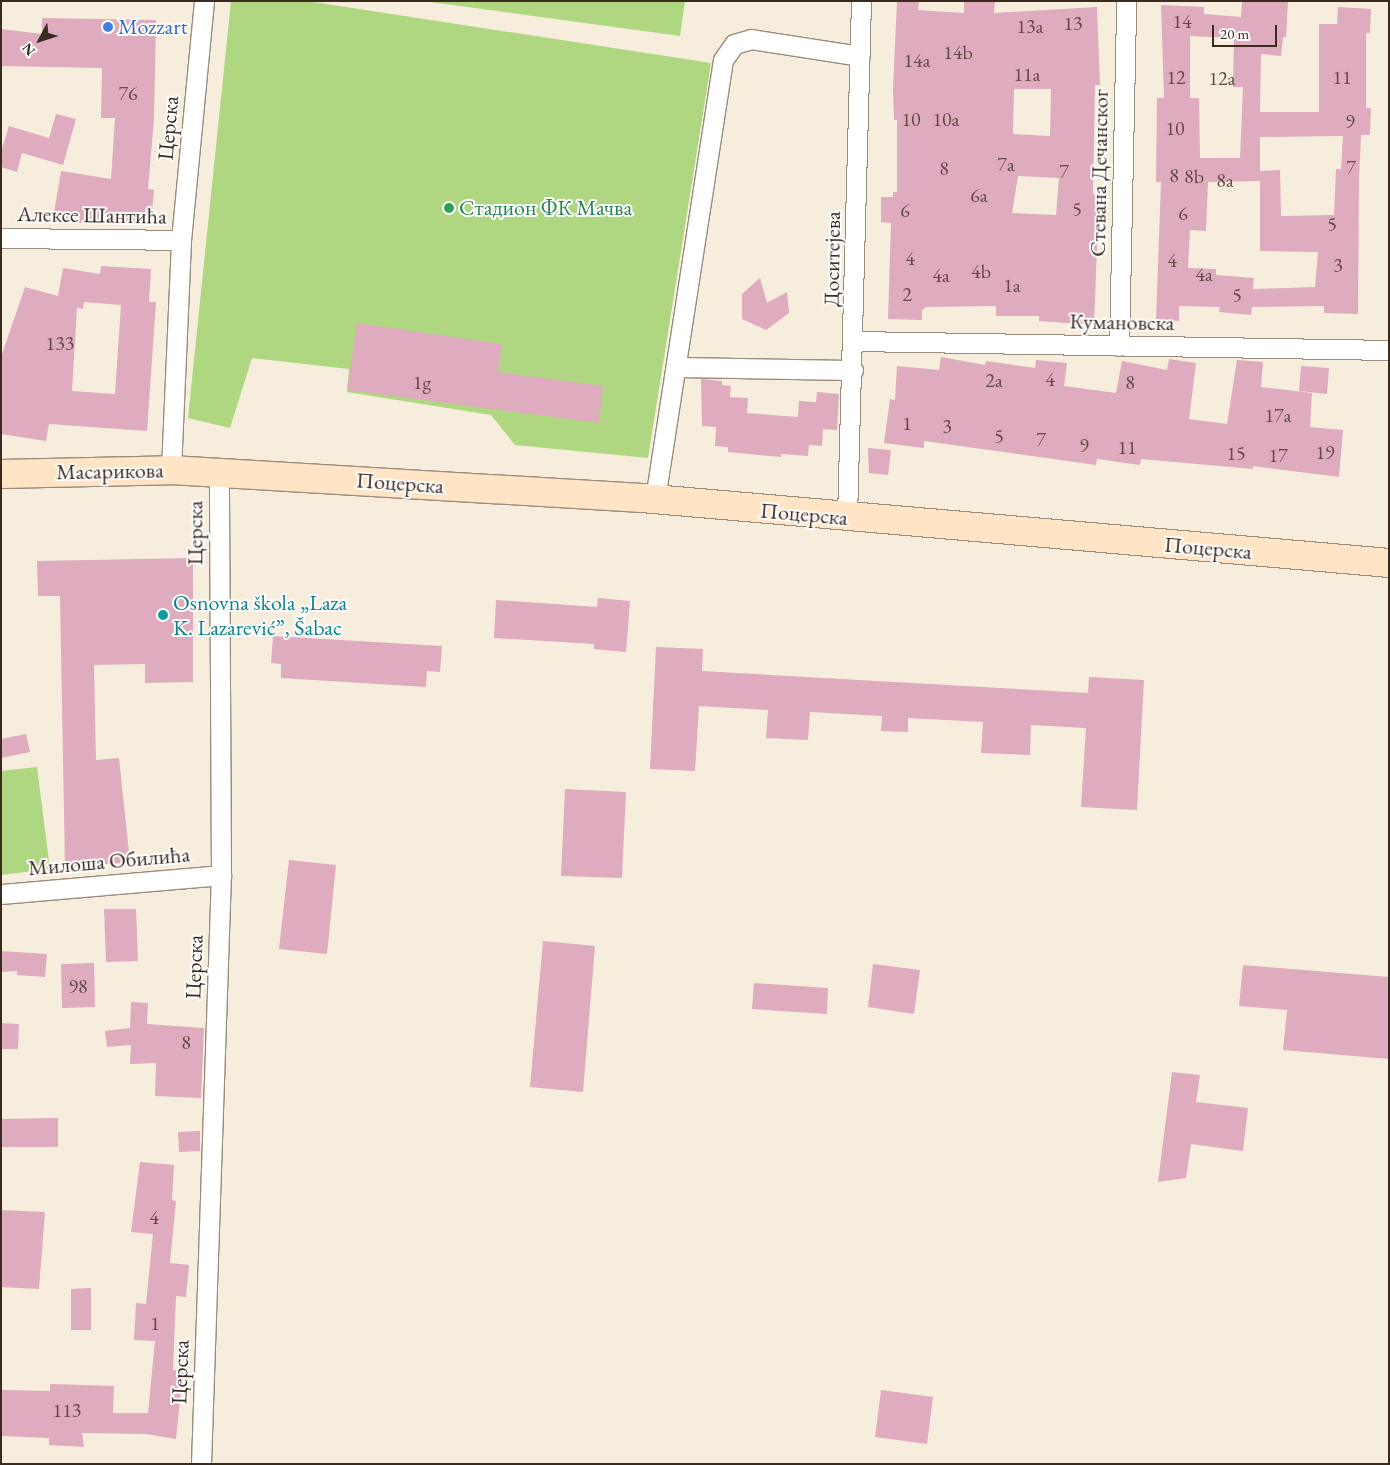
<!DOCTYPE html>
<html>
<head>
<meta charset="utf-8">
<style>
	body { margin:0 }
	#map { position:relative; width:1390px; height:1465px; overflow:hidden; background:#f7eddc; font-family:"EB Garamond",serif }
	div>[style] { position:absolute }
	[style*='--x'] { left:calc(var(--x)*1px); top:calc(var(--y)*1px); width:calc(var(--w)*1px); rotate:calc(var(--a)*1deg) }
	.green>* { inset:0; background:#afd680 }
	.building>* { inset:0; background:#dfabbe }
	.roads { filter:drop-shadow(1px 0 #998c7d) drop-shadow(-1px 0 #998c7d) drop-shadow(0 1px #998c7d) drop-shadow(0 -1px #998c7d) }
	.street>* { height:19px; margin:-9.5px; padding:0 9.5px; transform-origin:9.5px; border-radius:9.5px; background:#fff }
	.secondary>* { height:28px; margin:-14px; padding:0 14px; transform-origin:14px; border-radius:14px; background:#ffe4c6 }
	.dots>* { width:14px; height:14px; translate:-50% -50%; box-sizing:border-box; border:2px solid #fff; border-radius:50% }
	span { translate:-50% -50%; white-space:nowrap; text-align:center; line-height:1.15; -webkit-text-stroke:4px #fff; paint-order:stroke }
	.number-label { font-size:20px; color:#644a46 }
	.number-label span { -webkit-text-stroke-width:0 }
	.shop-label { font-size:22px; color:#366cbe }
	.left { translate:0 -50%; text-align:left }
	.street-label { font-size:22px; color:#3b2a1e }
	.leisure-label { font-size:22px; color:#27864d }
	.culture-label { font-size:22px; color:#0d838f }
	.frame { position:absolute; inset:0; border:2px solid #3b2a1e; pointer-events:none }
	.north { position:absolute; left:15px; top:15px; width:50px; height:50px; -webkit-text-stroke:4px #fff; paint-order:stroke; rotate:230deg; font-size:14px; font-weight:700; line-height:20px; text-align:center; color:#3b2a1e }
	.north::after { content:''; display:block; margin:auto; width:18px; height:22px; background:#3b2a1e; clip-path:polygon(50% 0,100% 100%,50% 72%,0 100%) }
	.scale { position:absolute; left:1212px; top:25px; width:65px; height:22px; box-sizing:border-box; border:2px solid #3b2a1e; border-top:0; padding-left:6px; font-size:15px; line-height:18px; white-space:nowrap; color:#3b2a1e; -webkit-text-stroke:4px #fff; paint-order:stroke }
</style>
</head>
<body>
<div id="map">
	<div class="green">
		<div style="clip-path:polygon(231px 1px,307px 1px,711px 63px,648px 458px,515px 445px,491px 415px,347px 392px,349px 369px,252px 358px,230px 428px,188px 418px)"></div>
		<div style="clip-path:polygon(423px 1px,685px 1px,680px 36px)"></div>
		<div style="clip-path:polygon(37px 767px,50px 869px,1px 875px,1px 771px)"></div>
	</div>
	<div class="building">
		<div style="clip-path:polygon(evenodd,897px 1px,919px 2px,918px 10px,964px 13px,964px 1px,995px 1px,994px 13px,1097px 7px,1100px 85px,1095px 85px,1093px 194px,1099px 195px,1094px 325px,1039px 321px,1039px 316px,996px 316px,996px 306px,926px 307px,922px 310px,922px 320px,888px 319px,891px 223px,881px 222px,881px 197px,893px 197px,893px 192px,897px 192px,897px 120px,894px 120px,893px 88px,897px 1px,1014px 89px,1051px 89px,1050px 136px,1013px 134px,1014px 89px,897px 1px,1018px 176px,1059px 178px,1056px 215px,1012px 213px,1018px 176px)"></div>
		<div style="clip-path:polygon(evenodd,1242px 1px,1288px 1px,1286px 37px,1283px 37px,1281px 56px,1261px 54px,1260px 112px,1319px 112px,1319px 24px,1337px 24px,1338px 7px,1371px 9px,1370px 33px,1366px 33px,1366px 108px,1371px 108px,1370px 135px,1361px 135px,1359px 181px,1358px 314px,1324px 313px,1324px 306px,1252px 307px,1251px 315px,1219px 312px,1220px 307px,1179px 306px,1179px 321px,1156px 320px,1161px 182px,1156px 182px,1157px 98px,1164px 98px,1161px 5px,1204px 7px,1204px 14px,1241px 17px,1242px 1px,1190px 36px,1234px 38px,1233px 87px,1243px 87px,1240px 158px,1200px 158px,1199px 98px,1190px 98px,1190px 36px,1242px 1px,1343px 136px,1341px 169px,1336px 169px,1334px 215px,1281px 216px,1280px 170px,1260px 171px,1260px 137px,1343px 136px,1242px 1px,1260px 181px,1260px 251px,1318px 252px,1315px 287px,1253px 289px,1254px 278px,1216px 275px,1216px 269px,1188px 268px,1190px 230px,1206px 231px,1208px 182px,1260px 181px)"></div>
		<div style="clip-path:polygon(42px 18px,156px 20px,154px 119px,148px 189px,154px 190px,151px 225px,87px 220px,87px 224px,53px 219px,61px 171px,111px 179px,115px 118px,101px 118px,102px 68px,1px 66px,1px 29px,42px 34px)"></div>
		<div style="clip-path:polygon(56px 114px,76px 119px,63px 165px,22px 153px,17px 172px,1px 167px,1px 152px,9px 126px,49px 138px)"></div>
		<div style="clip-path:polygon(evenodd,101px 266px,151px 269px,149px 302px,156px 302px,147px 431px,49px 424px,46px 441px,1px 434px,1px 357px,25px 287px,58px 296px,63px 268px,100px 274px,101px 266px,84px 302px,121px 305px,115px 394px,72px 391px,77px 308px,83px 309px,84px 302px)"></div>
		<div style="clip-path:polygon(760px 278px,767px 303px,787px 292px,789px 313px,766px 330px,742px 319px,742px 294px)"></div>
		<div style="clip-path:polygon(357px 323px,502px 344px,498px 372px,603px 386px,599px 423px,347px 390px)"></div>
		<div style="clip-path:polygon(941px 357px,985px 365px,986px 361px,1035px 368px,1036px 360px,1067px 363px,1064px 386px,1116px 393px,1122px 361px,1167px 370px,1169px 359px,1196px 363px,1189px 419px,1227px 424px,1237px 360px,1263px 362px,1261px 387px,1312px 393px,1310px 427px,1343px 430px,1339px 477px,1253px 466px,1253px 469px,1141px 459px,1140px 465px,1097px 459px,1096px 465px,924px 441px,924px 448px,884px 443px,890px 399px,895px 400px,897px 366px,939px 370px)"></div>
		<div style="clip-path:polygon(1301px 366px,1329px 368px,1327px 394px,1299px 391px)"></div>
		<div style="clip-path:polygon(701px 379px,722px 381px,722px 385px,731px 386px,730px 397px,748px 398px,747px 413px,798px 417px,799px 401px,816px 402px,817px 392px,839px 394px,837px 430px,823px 429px,822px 446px,809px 445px,808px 456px,781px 454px,781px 457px,728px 452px,728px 447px,715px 446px,716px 427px,702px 426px)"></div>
		<div style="clip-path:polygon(868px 448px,891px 450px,888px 475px,869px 473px)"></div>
		<div style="clip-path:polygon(193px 558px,193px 682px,145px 683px,145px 664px,94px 665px,96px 760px,119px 758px,130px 862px,65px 868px,60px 596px,38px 596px,37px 561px)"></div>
		<div style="clip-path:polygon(598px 598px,630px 601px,626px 652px,594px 649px,594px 644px,494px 638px,496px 600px,597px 607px)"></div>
		<div style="clip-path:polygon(273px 636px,442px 646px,440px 672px,427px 671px,426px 687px,281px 678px,281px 664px,271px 663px)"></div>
		<div style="clip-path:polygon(656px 647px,703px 649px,702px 671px,1088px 693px,1089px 677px,1144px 680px,1137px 810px,1081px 807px,1086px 728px,1031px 725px,1030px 755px,981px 753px,983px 722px,908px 718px,908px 732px,881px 731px,882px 716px,810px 712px,808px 740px,766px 738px,768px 710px,699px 706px,695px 771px,650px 769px)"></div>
		<div style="clip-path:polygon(26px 734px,30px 752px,1px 758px,1px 739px)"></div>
		<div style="clip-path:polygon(565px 789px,626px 792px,622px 878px,561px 876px)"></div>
		<div style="clip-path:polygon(289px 860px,336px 865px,327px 954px,279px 949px)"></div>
		<div style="clip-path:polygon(104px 909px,136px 909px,138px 961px,106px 962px)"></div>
		<div style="clip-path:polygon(543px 941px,595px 946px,583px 1092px,530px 1087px)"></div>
		<div style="clip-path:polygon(1px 951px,47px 954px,45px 977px,17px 975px,17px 971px,1px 972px)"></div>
		<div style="clip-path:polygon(94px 963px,95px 1007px,62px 1008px,61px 964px)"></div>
		<div style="clip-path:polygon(873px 964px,920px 970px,914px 1014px,868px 1007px)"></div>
		<div style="clip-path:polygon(1243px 965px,1389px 977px,1389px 1059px,1283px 1050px,1287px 1010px,1239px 1006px)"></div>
		<div style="clip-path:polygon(754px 983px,828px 988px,827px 1014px,752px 1009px)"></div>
		<div style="clip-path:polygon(131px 1002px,148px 1003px,147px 1024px,204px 1028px,201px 1098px,155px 1096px,156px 1063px,130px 1064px,131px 1045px,107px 1047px,105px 1031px,130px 1028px)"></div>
		<div style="clip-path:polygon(1px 1023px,19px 1024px,18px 1049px,1px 1049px)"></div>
		<div style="clip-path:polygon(1172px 1072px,1200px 1075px,1196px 1102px,1248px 1108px,1243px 1151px,1191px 1144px,1186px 1178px,1158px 1182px)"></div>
		<div style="clip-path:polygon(58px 1118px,58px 1147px,1px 1147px,1px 1119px)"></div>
		<div style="clip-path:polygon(200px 1131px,200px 1151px,179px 1152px,178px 1132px)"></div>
		<div style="clip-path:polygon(140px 1162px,174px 1165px,172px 1200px,176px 1201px,170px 1263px,189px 1265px,186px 1297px,176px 1296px,173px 1370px,183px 1371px,176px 1439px,146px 1434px,82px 1433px,84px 1447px,49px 1445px,49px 1438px,1px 1436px,1px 1390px,50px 1391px,50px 1384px,114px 1386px,113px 1413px,148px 1413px,155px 1341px,134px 1340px,136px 1303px,146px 1304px,153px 1234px,131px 1232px)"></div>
		<div style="clip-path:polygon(1px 1210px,45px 1212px,39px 1289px,1px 1287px)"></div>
		<div style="clip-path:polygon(91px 1288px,91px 1330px,71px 1330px,71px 1289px)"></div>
		<div style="clip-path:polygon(881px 1390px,933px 1397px,927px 1444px,875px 1437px)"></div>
	</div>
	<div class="roads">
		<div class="street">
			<div style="--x:1;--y:238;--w:180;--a:0.6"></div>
			<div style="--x:854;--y:341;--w:535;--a:0.96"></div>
			<div style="--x:1119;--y:346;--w:345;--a:-88.8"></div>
			<div style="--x:676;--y:367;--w:177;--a:1"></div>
			<div style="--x:171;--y:470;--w:230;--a:-87.5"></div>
			<div style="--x:181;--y:240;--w:240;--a:-84.5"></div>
			<div style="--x:655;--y:499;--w:444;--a:-81.2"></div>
			<div style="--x:723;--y:60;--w:19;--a:-55"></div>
			<div style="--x:734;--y:44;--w:18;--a:-16"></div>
			<div style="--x:751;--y:39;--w:110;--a:8.9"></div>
			<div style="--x:847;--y:518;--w:517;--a:-88.45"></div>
			<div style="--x:1;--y:894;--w:221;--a:-4.9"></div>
			<div style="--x:201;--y:1464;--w:589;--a:-88.06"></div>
			<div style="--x:221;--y:875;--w:404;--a:-90.3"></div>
		</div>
		<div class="secondary">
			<div style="--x:1;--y:474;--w:170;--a:-1.3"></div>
			<div style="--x:171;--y:470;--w:472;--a:3.4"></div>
			<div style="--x:642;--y:498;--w:750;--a:4.97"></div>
		</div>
	</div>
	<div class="dots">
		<div style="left:108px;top:27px;background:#3f7fe0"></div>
		<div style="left:449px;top:208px;background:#2e9e5b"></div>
		<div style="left:163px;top:615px;background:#0f9aa8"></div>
	</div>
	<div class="number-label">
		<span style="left:1182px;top:21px">14</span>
		<span style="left:1073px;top:23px">13</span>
		<span style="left:1030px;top:26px">13a</span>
		<span style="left:958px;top:52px">14b</span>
		<span style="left:917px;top:60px">14a</span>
		<span style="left:1027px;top:74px">11a</span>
		<span style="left:1176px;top:77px">12</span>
		<span style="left:1342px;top:77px">11</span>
		<span style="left:1222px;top:78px">12a</span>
		<span style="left:128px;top:93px">76</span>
		<span style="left:911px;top:119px">10</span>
		<span style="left:946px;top:119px">10a</span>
		<span style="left:1350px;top:121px">9</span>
		<span style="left:1175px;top:128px">10</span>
		<span style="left:1006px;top:164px">7a</span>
		<span style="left:1351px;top:167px">7</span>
		<span style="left:944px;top:168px">8</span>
		<span style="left:1064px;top:171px">7</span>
		<span style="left:1174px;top:175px">8</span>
		<span style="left:1194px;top:176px">8b</span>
		<span style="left:1225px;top:180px">8a</span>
		<span style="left:979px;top:195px">6a</span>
		<span style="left:1077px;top:209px">5</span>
		<span style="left:905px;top:210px">6</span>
		<span style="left:1183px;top:213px">6</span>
		<span style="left:1332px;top:224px">5</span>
		<span style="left:910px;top:258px">4</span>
		<span style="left:1172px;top:260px">4</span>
		<span style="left:1338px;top:265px">3</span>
		<span style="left:981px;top:271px">4b</span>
		<span style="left:1204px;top:274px">4a</span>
		<span style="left:941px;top:275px">4a</span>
		<span style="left:1012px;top:285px">1a</span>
		<span style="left:907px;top:294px">2</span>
		<span style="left:1237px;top:295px">5</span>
		<span style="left:60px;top:343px">133</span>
		<span style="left:1050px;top:379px">4</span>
		<span style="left:994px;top:380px">2a</span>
		<span style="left:422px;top:382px">1g</span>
		<span style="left:1130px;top:382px">8</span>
		<span style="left:1278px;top:415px">17a</span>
		<span style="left:907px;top:423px">1</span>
		<span style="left:947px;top:426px">3</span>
		<span style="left:999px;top:436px">5</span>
		<span style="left:1041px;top:439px">7</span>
		<span style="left:1084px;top:445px">9</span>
		<span style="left:1127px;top:447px">11</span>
		<span style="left:1325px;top:452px">19</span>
		<span style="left:1236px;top:453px">15</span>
		<span style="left:1278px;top:455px">17</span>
		<span style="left:78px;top:986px">98</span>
		<span style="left:186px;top:1042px">8</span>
		<span style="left:154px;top:1217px">4</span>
		<span style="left:155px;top:1323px">1</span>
		<span style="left:67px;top:1410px">113</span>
	</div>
	<div class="shop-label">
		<span class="left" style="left:118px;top:27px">Mozzart</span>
	</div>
	<div class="street-label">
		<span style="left:168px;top:128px;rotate:-85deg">Церска</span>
		<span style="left:1099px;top:173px;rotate:-89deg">Стевана Дечанског</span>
		<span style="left:92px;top:215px;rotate:1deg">Алексе Шантића</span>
		<span style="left:832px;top:259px;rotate:-89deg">Доситејева</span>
		<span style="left:1122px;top:322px;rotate:1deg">Кумановска</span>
		<span style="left:110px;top:471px;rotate:-1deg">Масарикова</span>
		<span style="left:400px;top:483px;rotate:4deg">Поцерска</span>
		<span style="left:804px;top:514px;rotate:5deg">Поцерска</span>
		<span style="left:195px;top:533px;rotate:-90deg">Церска</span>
		<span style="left:1208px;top:548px;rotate:5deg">Поцерска</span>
		<span style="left:109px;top:861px;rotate:-5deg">Милоша Обилића</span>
		<span style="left:194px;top:967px;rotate:-88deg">Церска</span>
		<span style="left:180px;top:1372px;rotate:-88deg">Церска</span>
	</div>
	<div class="leisure-label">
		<span class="left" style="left:459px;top:208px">Стадион ФК Мачва</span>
	</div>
	<div class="culture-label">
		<span class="left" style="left:173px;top:615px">Osnovna škola „Laza<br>K. Lazarević”, Šabac</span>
	</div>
	<div class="frame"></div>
	<div class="north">N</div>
	<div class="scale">20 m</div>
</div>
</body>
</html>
